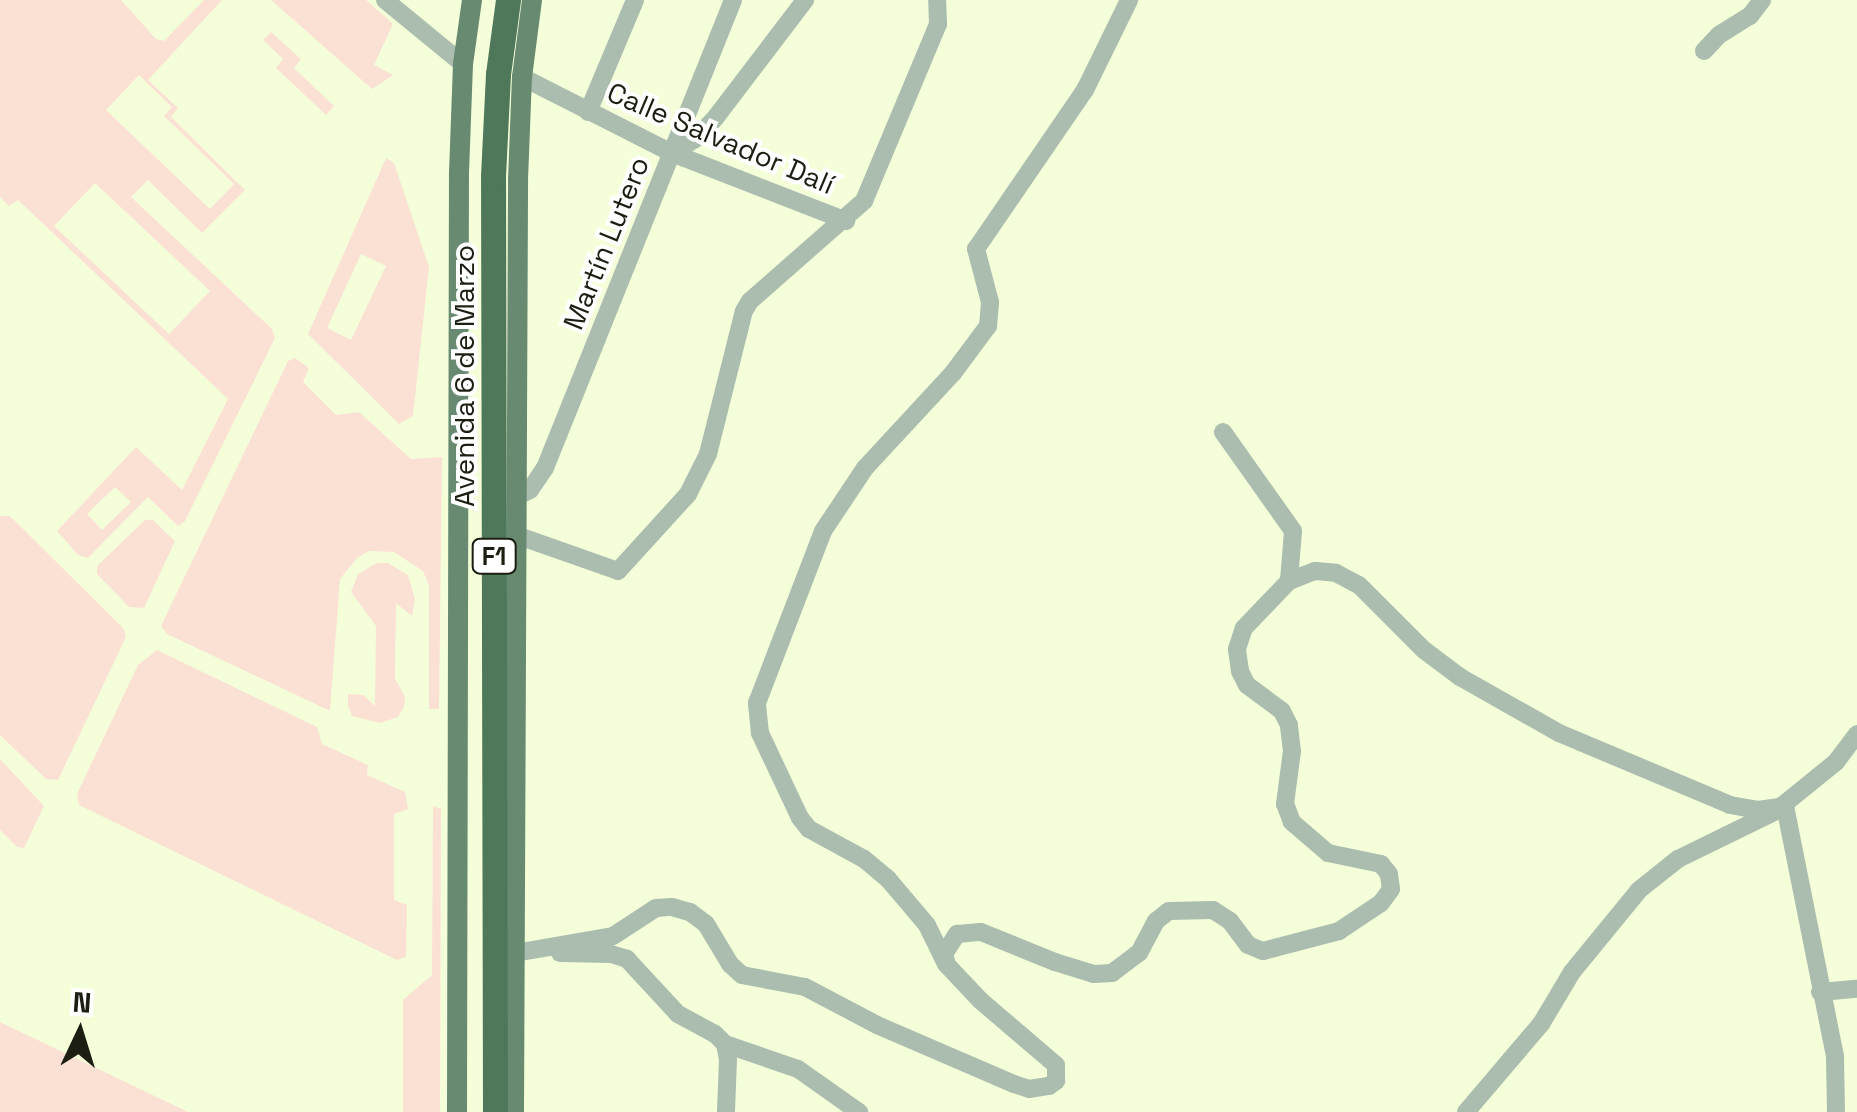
<!DOCTYPE html>
<html>
<head>
<meta charset="utf-8">
<style>
	body { margin:0 }
	#map { position:relative; width:1857px; height:1112px; overflow:hidden; background:#f4fed9; font-family:"Space Grotesk",sans-serif }
	div>[style] { position:absolute }
	[style*='--x'] { left:calc(var(--x)*1px); top:calc(var(--y)*1px); width:calc(var(--w)*1px); rotate:calc(var(--a)*1deg) }
	.green>* { inset:0; background:#fae1d4 }
	.minor>* { height:18px; margin:-9px; padding:0 9px; transform-origin:9px; border-radius:9px; background:#aabdae }
	.major>* { height:20px; margin:-10px; padding:0 10px; transform-origin:10px; border-radius:10px; background:#678a71 }
	.highway>* { height:25px; margin:-12.5px; padding:0 12.5px; transform-origin:12.5px; border-radius:12.5px; background:#4f785b }
	span { translate:-50% -50%; white-space:nowrap; text-align:center; line-height:1.15; -webkit-text-stroke:8px #fff; paint-order:stroke }
	.shield-label span { padding:2px 8px; background:#fff; border:2px solid; border-radius:8px; -webkit-text-stroke-width:0 }
	.shield-label { font-size:25px; color:#1b1e11; font-weight:700 }
	.street-label { font-size:28px; color:#1b1e11 }
	.north { position:absolute; left:30px; top:982px; width:100px; height:100px; -webkit-text-stroke:8px #fff; paint-order:stroke; rotate:4deg; font-size:28px; font-weight:700; line-height:40px; text-align:center; color:#1b1e11 }
	.north::after { content:''; display:block; margin:auto; width:35px; height:45px; background:#1b1e11; clip-path:polygon(50% 0,100% 100%,50% 72%,0 100%) }
</style>
</head>
<body>
<div id="map">
	<div class="green">
		<div style="clip-path:polygon(evenodd,0 0,121px 0,156px 39px,164px 41px,204px 0,222px 0,148px 80px,178px 108px,171px 117px,245px 190px,202px 233px,148px 180px,131px 197px,272px 329px,275px 338px,185px 521px,178px 526px,148px 497px,88px 558px,78px 555px,57px 531px,136px 447px,182px 490px,228px 399px,18px 200px,9px 206px,0 197px,0 0,139px 75px,172px 107px,164px 116px,234px 184px,210px 209px,106px 110px,139px 75px,0 0,95px 183px,210px 291px,169px 334px,54px 226px,95px 183px,0 0,115px 487px,131px 502px,102px 530px,87px 514px,115px 487px)"></div>
		<div style="clip-path:polygon(271px 0,366px 0,393px 24px,374px 65px,393px 75px,372px 89px)"></div>
		<div style="clip-path:polygon(271px 32px,301px 59px,294px 68px,334px 106px,326px 115px,276px 68px,283px 59px,263px 40px)"></div>
		<div style="clip-path:polygon(evenodd,386px 158px,394px 163px,429px 267px,413px 416px,399px 424px,308px 334px,386px 158px,361px 254px,386px 266px,351px 340px,327px 328px,361px 254px)"></div>
		<div style="clip-path:polygon(295px 358px,309px 368px,303px 382px,336px 415px,359px 412px,411px 459px,442px 457px,439px 709px,429px 709px,429px 586px,423px 571px,394px 552px,369px 551px,358px 557px,340px 579px,330px 711px,167px 634px,161px 626px,288px 361px)"></div>
		<div style="clip-path:polygon(0 516px,10px 516px,124px 629px,126px 637px,58px 780px,46px 779px,0 735px)"></div>
		<div style="clip-path:polygon(145px 520px,153px 520px,175px 541px,144px 608px,129px 607px,97px 574px,97px 566px)"></div>
		<div style="clip-path:polygon(377px 563px,388px 563px,408px 575px,415px 599px,412px 616px,396px 603px,395px 678px,405px 697px,404px 707px,398px 717px,380px 723px,352px 716px,348px 705px,348px 694px,363px 695px,375px 706px,376px 626px,351px 592px,358px 574px)"></div>
		<div style="clip-path:polygon(157px 650px,317px 727px,322px 744px,368px 765px,367px 775px,405px 792px,408px 809px,394px 814px,394px 900px,407px 905px,406px 957px,397px 960px,79px 805px,77px 794px,138px 665px)"></div>
		<div style="clip-path:polygon(0 759px,44px 806px,24px 848px,17px 847px,0 830px)"></div>
		<div style="clip-path:polygon(433px 806px,441px 809px,440px 1112px,403px 1112px,403px 1000px,432px 975px)"></div>
		<div style="clip-path:polygon(0 1022px,188px 1112px,0 1112px)"></div>
	</div>
	<div class="minor">
		<div style="--x:385;--y:0;--w:101;--a:39.4"></div>
		<div style="--x:1704;--y:51;--w:22;--a:-47"></div>
		<div style="--x:1719;--y:35;--w:36;--a:-32"></div>
		<div style="--x:1750;--y:16;--w:20;--a:-53"></div>
		<div style="--x:522;--y:77;--w:168;--a:26.9"></div>
		<div style="--x:672;--y:153;--w:187;--a:21.3"></div>
		<div style="--x:588;--y:112;--w:121;--a:-67.2"></div>
		<div style="--x:672;--y:153;--w:27;--a:-31"></div>
		<div style="--x:695;--y:139;--w:30;--a:-46"></div>
		<div style="--x:716;--y:117;--w:147;--a:-52.7"></div>
		<div style="--x:1223;--y:432;--w:121;--a:54.7"></div>
		<div style="--x:1293;--y:531;--w:50;--a:94.6"></div>
		<div style="--x:516;--y:497;--w:16;--a:-27"></div>
		<div style="--x:530;--y:490;--w:27;--a:-56"></div>
		<div style="--x:545;--y:468;--w:504;--a:-68.11"></div>
		<div style="--x:516;--y:535;--w:108;--a:19.4"></div>
		<div style="--x:618;--y:571;--w:104;--a:-47.7"></div>
		<div style="--x:688;--y:494;--w:45;--a:-63.4"></div>
		<div style="--x:708;--y:454;--w:147;--a:-75.9"></div>
		<div style="--x:744;--y:311;--w:12;--a:-59"></div>
		<div style="--x:750;--y:301;--w:152;--a:-41.3"></div>
		<div style="--x:864;--y:201;--w:192;--a:-67.3"></div>
		<div style="--x:938;--y:24;--w:24;--a:-92"></div>
		<div style="--x:1785;--y:806;--w:255;--a:78.7"></div>
		<div style="--x:1835;--y:1056;--w:56;--a:89"></div>
		<div style="--x:1778;--y:809;--w:75;--a:-39"></div>
		<div style="--x:1836;--y:762;--w:35;--a:-53"></div>
		<div style="--x:515;--y:953;--w:99;--a:-9.8"></div>
		<div style="--x:613;--y:936;--w:51;--a:-33.1"></div>
		<div style="--x:656;--y:908;--w:16;--a:-4"></div>
		<div style="--x:672;--y:907;--w:19;--a:16"></div>
		<div style="--x:690;--y:912;--w:20;--a:37"></div>
		<div style="--x:706;--y:924;--w:47;--a:59"></div>
		<div style="--x:730;--y:964;--w:16;--a:43"></div>
		<div style="--x:742;--y:975;--w:64;--a:10.8"></div>
		<div style="--x:805;--y:987;--w:81;--a:27.8"></div>
		<div style="--x:877;--y:1025;--w:149;--a:23.3"></div>
		<div style="--x:1014;--y:1084;--w:16;--a:18"></div>
		<div style="--x:1029;--y:1089;--w:20;--a:-9"></div>
		<div style="--x:1049;--y:1086;--w:9;--a:-36"></div>
		<div style="--x:1056;--y:1081;--w:16;--a:-90"></div>
		<div style="--x:1056;--y:1065;--w:100;--a:-139.5"></div>
		<div style="--x:980;--y:1000;--w:48;--a:-133.3"></div>
		<div style="--x:947;--y:965;--w:11;--a:-105"></div>
		<div style="--x:944;--y:954;--w:24;--a:-57"></div>
		<div style="--x:957;--y:934;--w:24;--a:-5"></div>
		<div style="--x:981;--y:932;--w:80;--a:22.1"></div>
		<div style="--x:1055;--y:962;--w:41;--a:17.1"></div>
		<div style="--x:1094;--y:974;--w:18;--a:-3"></div>
		<div style="--x:1112;--y:973;--w:34;--a:-37"></div>
		<div style="--x:1139;--y:953;--w:36;--a:-62"></div>
		<div style="--x:1156;--y:921;--w:16;--a:-38"></div>
		<div style="--x:1169;--y:911;--w:44;--a:-1.3"></div>
		<div style="--x:1213;--y:910;--w:20;--a:33"></div>
		<div style="--x:1230;--y:921;--w:30;--a:53"></div>
		<div style="--x:1248;--y:945;--w:16;--a:22"></div>
		<div style="--x:1263;--y:951;--w:79;--a:-14.7"></div>
		<div style="--x:1339;--y:931;--w:50;--a:-33.7"></div>
		<div style="--x:1381;--y:903;--w:17;--a:-54"></div>
		<div style="--x:1391;--y:889;--w:15;--a:-98"></div>
		<div style="--x:1389;--y:874;--w:13;--a:-129"></div>
		<div style="--x:1381;--y:864;--w:54;--a:-168.3"></div>
		<div style="--x:1328;--y:853;--w:48;--a:-139.3"></div>
		<div style="--x:1292;--y:822;--w:19;--a:-111"></div>
		<div style="--x:1285;--y:804;--w:53;--a:-82.5"></div>
		<div style="--x:1292;--y:751;--w:26;--a:-97"></div>
		<div style="--x:1289;--y:725;--w:16;--a:-117"></div>
		<div style="--x:1282;--y:711;--w:44;--a:-143.4"></div>
		<div style="--x:1247;--y:685;--w:16;--a:-117"></div>
		<div style="--x:1240;--y:671;--w:22;--a:-98"></div>
		<div style="--x:1237;--y:649;--w:22;--a:-72"></div>
		<div style="--x:1244;--y:628;--w:65;--a:-46.2"></div>
		<div style="--x:1289;--y:581;--w:28;--a:-21"></div>
		<div style="--x:1315;--y:571;--w:21;--a:5"></div>
		<div style="--x:1336;--y:573;--w:26;--a:28"></div>
		<div style="--x:1359;--y:585;--w:92;--a:45"></div>
		<div style="--x:1424;--y:650;--w:45;--a:36.9"></div>
		<div style="--x:1460;--y:677;--w:114;--a:29.5"></div>
		<div style="--x:1559;--y:733;--w:186;--a:22.8"></div>
		<div style="--x:1730;--y:805;--w:28;--a:10"></div>
		<div style="--x:1758;--y:810;--w:27;--a:-8"></div>
		<div style="--x:560;--y:953;--w:51;--a:1.1"></div>
		<div style="--x:611;--y:954;--w:17;--a:17"></div>
		<div style="--x:627;--y:959;--w:75;--a:47.2"></div>
		<div style="--x:678;--y:1014;--w:42;--a:28.4"></div>
		<div style="--x:715;--y:1034;--w:14;--a:45"></div>
		<div style="--x:725;--y:1044;--w:15;--a:79"></div>
		<div style="--x:728;--y:1059;--w:53;--a:92.2"></div>
		<div style="--x:946;--y:964;--w:43;--a:-116"></div>
		<div style="--x:927;--y:925;--w:60;--a:-130.3"></div>
		<div style="--x:888;--y:879;--w:31;--a:-140"></div>
		<div style="--x:864;--y:859;--w:63;--a:-151.4"></div>
		<div style="--x:809;--y:829;--w:14;--a:-129"></div>
		<div style="--x:800;--y:818;--w:94;--a:-115.2"></div>
		<div style="--x:760;--y:733;--w:30;--a:-96"></div>
		<div style="--x:757;--y:703;--w:184;--a:-69"></div>
		<div style="--x:823;--y:531;--w:76;--a:-56.3"></div>
		<div style="--x:865;--y:468;--w:129;--a:-47.2"></div>
		<div style="--x:953;--y:373;--w:59;--a:-53.3"></div>
		<div style="--x:988;--y:326;--w:24;--a:-85"></div>
		<div style="--x:990;--y:302;--w:55;--a:-104.8"></div>
		<div style="--x:976;--y:249;--w:193;--a:-55.6"></div>
		<div style="--x:1085;--y:90;--w:100;--a:-63.9"></div>
		<div style="--x:1820;--y:992;--w:37;--a:-5"></div>
		<div style="--x:725;--y:1044;--w:77;--a:18.9"></div>
		<div style="--x:798;--y:1069;--w:75;--a:35.2"></div>
		<div style="--x:1466;--y:1112;--w:116;--a:-49.6"></div>
		<div style="--x:1541;--y:1024;--w:61;--a:-59.2"></div>
		<div style="--x:1572;--y:972;--w:106;--a:-50.7"></div>
		<div style="--x:1639;--y:890;--w:50;--a:-38.5"></div>
		<div style="--x:1678;--y:859;--w:109;--a:-26.1"></div>
	</div>
	<div class="major">
		<div style="--x:457;--y:1112;--w:939;--a:-89.88"></div>
		<div style="--x:459;--y:173;--w:109;--a:-87.9"></div>
		<div style="--x:463;--y:64;--w:65;--a:-82"></div>
		<div style="--x:514;--y:1112;--w:932;--a:-89.75"></div>
		<div style="--x:518;--y:180;--w:103;--a:-87.8"></div>
		<div style="--x:522;--y:77;--w:78;--a:-82.6"></div>
	</div>
	<div class="highway">
		<div style="--x:495;--y:1112;--w:936;--a:-90.12"></div>
		<div style="--x:493;--y:176;--w:102;--a:-87.2"></div>
		<div style="--x:498;--y:74;--w:75;--a:-82.3"></div>
	</div>
	<div class="shield-label">
		<span style="left:494px;top:556px">F1</span>
	</div>
	<div class="street-label">
		<span style="left:721px;top:138px;rotate:23deg">Calle Salvador Dalí</span>
		<span style="left:606px;top:243px;rotate:-68deg">Martín Lutero</span>
		<span style="left:464px;top:376px;rotate:-90deg">Avenida 6 de Marzo</span>
	</div>
	<div class="north">N</div>
</div>
</body>
</html>
